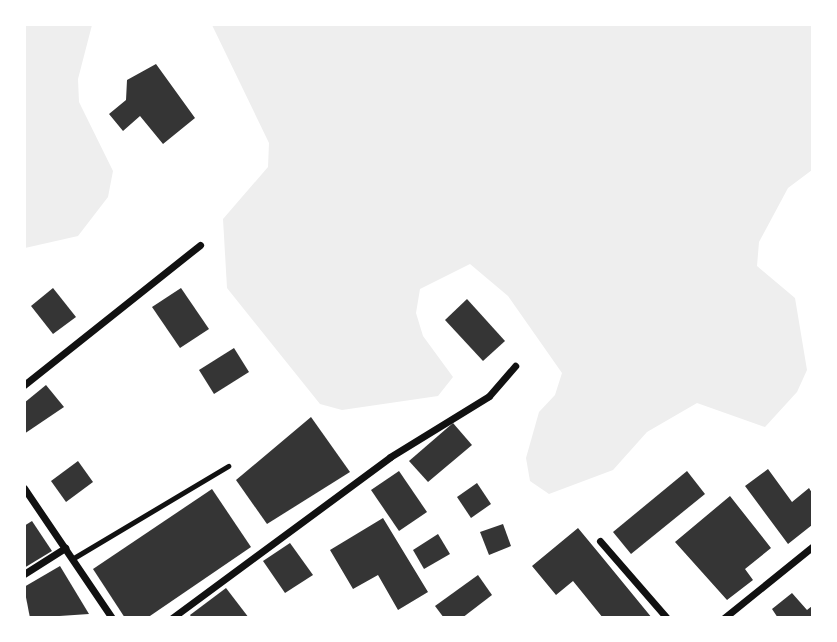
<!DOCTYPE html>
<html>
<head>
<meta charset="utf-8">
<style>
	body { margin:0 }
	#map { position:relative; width:837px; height:642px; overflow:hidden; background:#fff; font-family:Spectral,serif }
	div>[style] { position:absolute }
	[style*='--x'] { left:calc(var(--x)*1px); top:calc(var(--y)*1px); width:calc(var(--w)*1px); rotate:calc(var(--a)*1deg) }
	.green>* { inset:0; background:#eee }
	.building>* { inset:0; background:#353535 }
	.service>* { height:5px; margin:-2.5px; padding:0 2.5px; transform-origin:2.5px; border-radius:2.5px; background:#111 }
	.minor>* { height:7px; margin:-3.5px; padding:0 3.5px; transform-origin:3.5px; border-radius:3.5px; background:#111 }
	span { translate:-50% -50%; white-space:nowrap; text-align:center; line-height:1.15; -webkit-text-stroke:5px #fff; paint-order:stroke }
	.frame { position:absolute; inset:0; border:26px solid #fff; pointer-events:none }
</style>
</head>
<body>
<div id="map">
	<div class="green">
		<div style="clip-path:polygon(25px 24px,92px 25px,78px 79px,79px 102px,113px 171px,108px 197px,78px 236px,25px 248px)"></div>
		<div style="clip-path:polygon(212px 25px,812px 25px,812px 170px,788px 188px,759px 242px,757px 266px,795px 298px,807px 370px,797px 392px,765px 427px,697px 403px,647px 432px,613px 470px,549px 494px,530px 481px,526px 458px,539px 412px,555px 395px,562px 373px,508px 296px,470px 264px,420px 289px,416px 313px,423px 336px,453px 377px,438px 396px,342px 410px,320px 404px,227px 288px,223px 219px,268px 167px,269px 143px)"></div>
	</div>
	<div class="building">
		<div style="clip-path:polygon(156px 64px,195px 118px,163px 144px,140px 116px,123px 131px,109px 114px,126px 100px,127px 80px)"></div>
		<div style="clip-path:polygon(53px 288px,76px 317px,53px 334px,31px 306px)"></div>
		<div style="clip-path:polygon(181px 288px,209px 329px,180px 348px,152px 307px)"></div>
		<div style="clip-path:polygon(467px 299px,505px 341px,483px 361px,445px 320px)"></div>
		<div style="clip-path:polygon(234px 348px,249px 372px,214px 394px,199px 370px)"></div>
		<div style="clip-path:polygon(46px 385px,64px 407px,24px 434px,24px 403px)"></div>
		<div style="clip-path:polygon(311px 417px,350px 472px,267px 524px,236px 480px)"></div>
		<div style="clip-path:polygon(453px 423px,472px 445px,428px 482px,409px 461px)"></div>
		<div style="clip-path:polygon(78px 461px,93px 482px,66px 502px,51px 481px)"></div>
		<div style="clip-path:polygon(768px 469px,792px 502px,809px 488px,812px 493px,812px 525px,788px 544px,745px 486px)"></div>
		<div style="clip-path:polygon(399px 471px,427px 512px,399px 531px,371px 490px)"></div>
		<div style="clip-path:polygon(687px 471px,705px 494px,631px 554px,613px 532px)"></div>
		<div style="clip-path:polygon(477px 483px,491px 504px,471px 518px,457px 497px)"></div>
		<div style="clip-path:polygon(212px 489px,251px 547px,147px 618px,125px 618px,93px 569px)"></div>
		<div style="clip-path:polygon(730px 496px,771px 548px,745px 569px,753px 580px,727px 600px,675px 542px)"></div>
		<div style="clip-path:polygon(383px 518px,428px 592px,398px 610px,378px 575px,353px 589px,330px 550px)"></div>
		<div style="clip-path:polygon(32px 521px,52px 551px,24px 568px,24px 526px)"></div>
		<div style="clip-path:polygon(503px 524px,511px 546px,489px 555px,480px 532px)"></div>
		<div style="clip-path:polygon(578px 528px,602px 557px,652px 618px,603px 618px,573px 581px,556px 595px,532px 566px)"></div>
		<div style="clip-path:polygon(438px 534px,450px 554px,424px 569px,413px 550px)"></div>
		<div style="clip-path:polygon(290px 543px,313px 575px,285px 593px,263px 561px)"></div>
		<div style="clip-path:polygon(60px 566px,89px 614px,30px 618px,24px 587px)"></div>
		<div style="clip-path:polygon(478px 575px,492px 595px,462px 618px,444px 618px,435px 606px)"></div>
		<div style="clip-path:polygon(226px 588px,249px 618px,192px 618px,190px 615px)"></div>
		<div style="clip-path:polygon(792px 593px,807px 610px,812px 606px,812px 618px,778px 618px,772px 609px)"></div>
	</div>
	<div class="service">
		<div style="--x:72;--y:559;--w:182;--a:-30.8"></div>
	</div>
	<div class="minor">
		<div style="--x:24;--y:385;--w:225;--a:-38.5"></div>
		<div style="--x:24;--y:488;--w:157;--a:55.9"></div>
		<div style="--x:600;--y:541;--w:102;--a:49"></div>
		<div style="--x:24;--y:574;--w:49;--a:-32.4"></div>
		<div style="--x:172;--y:618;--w:271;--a:-36.4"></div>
		<div style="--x:390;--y:457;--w:116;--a:-31.6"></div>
		<div style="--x:489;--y:396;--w:40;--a:-49"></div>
		<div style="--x:724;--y:618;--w:113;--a:-38.9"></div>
	</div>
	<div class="frame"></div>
</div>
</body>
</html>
